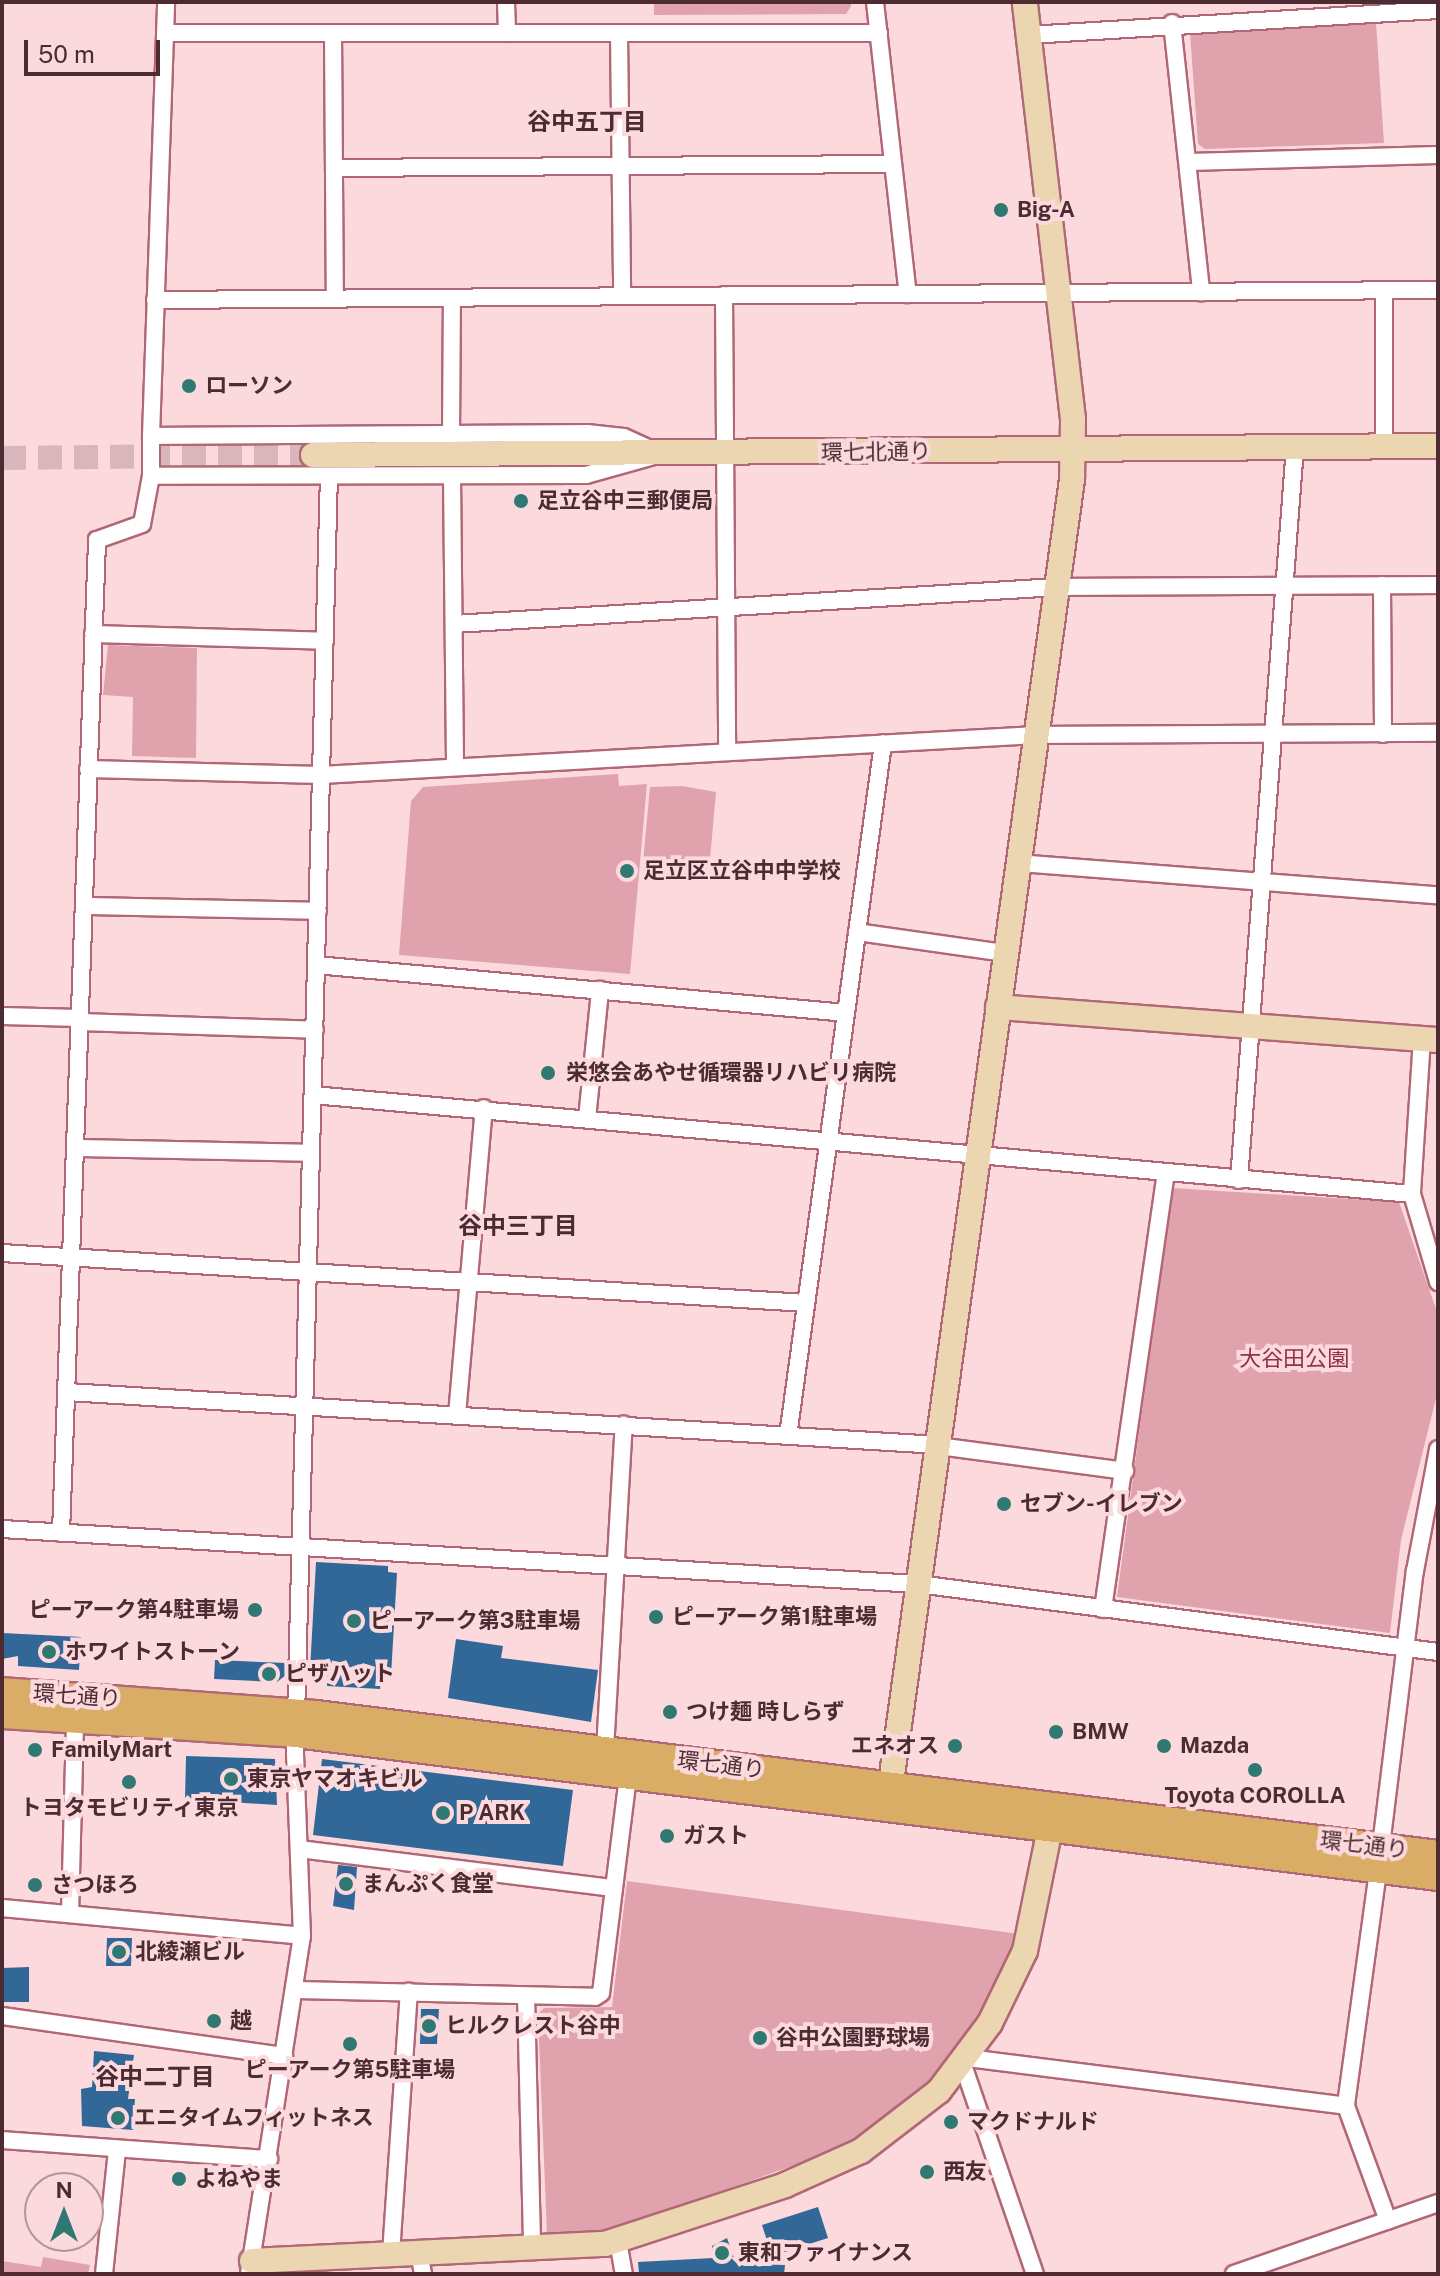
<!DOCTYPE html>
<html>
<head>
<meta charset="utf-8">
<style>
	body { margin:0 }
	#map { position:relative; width:1440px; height:2276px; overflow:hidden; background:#fbd9dd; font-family:"Public Sans","Noto Sans JP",sans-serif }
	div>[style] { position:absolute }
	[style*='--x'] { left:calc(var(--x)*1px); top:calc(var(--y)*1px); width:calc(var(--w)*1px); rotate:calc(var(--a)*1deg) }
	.green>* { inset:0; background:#e0a3ad }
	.building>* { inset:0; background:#326898 }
	.secondary-tunnel>* { height:24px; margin-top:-12px; transform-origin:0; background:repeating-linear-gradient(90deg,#d8b6bb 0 24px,transparent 0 36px) }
	.roads { filter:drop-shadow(2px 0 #b16775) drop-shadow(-2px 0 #b16775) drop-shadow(0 2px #b16775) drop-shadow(0 -2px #b16775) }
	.street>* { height:16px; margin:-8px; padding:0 8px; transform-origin:8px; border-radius:8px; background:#fff }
	.secondary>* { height:24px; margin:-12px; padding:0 12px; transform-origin:12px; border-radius:12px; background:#ecd6b2 }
	.primary>* { height:26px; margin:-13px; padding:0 13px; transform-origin:13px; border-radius:13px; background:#d9ad66 }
	.dots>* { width:22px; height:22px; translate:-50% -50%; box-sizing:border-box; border:4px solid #fbd9dd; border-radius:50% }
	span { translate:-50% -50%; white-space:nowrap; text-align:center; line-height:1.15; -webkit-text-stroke:8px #fbd9dd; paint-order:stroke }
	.poi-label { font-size:22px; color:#4c2c32; font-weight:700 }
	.left { translate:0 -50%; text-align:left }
	.right { translate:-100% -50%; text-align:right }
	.street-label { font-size:22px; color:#4c2c32 }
	.park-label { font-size:22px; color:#8f3149 }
	.neighbourhood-label { font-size:24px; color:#4c2c32; font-weight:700 }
	.frame { position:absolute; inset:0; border:4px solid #4c2c32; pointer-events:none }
	.north { position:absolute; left:24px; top:2172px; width:80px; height:80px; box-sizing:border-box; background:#fbd9dd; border:2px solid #b59499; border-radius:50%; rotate:0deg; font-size:22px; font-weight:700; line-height:32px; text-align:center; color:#4c2c32 }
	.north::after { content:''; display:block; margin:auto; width:28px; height:36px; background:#307872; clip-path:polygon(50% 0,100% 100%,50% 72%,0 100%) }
	.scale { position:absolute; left:24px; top:40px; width:136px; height:36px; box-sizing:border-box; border:4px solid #4c2c32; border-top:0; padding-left:10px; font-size:24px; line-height:28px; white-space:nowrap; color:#4c2c32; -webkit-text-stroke:6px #fbd9dd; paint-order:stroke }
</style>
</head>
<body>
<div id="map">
	<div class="green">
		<div style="clip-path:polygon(654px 2px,851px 2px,851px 6px,846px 14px,654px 15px)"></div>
		<div style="clip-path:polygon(1376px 23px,1384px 143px,1205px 149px,1198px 144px,1190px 33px)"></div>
		<div style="clip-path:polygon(108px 645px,197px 648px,196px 758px,132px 756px,133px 697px,103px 695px)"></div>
		<div style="clip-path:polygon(618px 774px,619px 786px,647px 784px,630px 974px,399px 955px,411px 801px,423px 787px)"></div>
		<div style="clip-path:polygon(682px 786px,716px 792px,709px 870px,643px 863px,650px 787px)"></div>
		<div style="clip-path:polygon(1172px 1188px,1399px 1202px,1438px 1315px,1438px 1390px,1401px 1540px,1390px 1633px,1117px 1597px)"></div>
		<div style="clip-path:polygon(627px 1881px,1019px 1934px,1001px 1986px,942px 2071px,844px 2147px,609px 2232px,547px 2235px,538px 2014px,544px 2008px,612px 2007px)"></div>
		<div style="clip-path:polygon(43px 2257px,90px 2265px,88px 2274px,2px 2274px,2px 2261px,41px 2267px)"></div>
	</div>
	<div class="building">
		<div style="clip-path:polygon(316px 1562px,388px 1566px,388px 1572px,397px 1573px,391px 1676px,381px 1676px,380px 1689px,327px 1686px,328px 1671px,310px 1670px)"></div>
		<div style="clip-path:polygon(2px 1633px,81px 1637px,79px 1670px,18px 1666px,18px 1656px,2px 1659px)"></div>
		<div style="clip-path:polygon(456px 1639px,503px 1646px,501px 1658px,598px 1670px,591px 1722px,448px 1698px)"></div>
		<div style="clip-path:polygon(215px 1660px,286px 1663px,286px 1675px,277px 1682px,214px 1679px)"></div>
		<div style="clip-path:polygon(186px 1756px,275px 1759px,277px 1805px,185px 1799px)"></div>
		<div style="clip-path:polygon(322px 1759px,573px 1790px,563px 1866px,313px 1835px)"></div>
		<div style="clip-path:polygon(338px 1865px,357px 1867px,354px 1910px,333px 1906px)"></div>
		<div style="clip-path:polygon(107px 1938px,132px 1938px,131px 1966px,106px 1966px)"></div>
		<div style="clip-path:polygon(29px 1967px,29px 2002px,2px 2002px,2px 1968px)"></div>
		<div style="clip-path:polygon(421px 2009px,439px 2009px,437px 2044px,420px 2044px)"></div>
		<div style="clip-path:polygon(94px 2051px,134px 2055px,128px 2099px,135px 2099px,133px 2130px,82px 2126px,81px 2089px,92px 2087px)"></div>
		<div style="clip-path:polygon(818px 2207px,828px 2238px,772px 2256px,762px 2225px)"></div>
		<div style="clip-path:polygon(727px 2238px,734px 2258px,785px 2265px,784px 2274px,639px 2274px,638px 2262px,713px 2258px,712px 2246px)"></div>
	</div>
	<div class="secondary-tunnel">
		<div style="--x:2;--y:458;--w:311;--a:-0.6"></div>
	</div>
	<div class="roads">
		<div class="street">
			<div style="--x:506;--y:2;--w:31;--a:88"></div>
			<div style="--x:875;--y:2;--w:294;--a:83.6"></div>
			<div style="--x:1172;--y:23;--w:271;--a:83.8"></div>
			<div style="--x:166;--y:33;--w:713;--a:0"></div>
			<div style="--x:333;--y:33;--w:266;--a:89.6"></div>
			<div style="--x:619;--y:34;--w:262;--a:89.3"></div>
			<div style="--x:1029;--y:35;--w:410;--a:-3.5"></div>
			<div style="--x:1188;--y:162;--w:250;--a:-1.6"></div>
			<div style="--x:335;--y:168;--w:558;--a:-0.41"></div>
			<div style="--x:1384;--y:291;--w:155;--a:90"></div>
			<div style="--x:724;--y:295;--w:457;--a:89.6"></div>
			<div style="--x:155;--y:300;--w:1283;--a:-0.45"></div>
			<div style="--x:587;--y:433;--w:37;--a:6"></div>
			<div style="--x:624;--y:437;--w:41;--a:24.7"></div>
			<div style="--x:661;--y:454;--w:78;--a:164.4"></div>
			<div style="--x:586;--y:475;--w:435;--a:179.9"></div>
			<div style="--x:151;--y:476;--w:40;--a:-90"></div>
			<div style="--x:151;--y:436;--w:436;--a:-0.4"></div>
			<div style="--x:451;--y:434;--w:136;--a:-89.6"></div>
			<div style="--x:151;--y:436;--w:434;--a:-88"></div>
			<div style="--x:452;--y:476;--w:291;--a:89.4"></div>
			<div style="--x:1382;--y:585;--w:149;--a:89.6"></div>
			<div style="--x:454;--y:624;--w:604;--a:-3.51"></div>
			<div style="--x:1057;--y:587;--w:381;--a:-0.3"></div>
			<div style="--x:93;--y:634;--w:232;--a:1.7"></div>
			<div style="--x:88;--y:769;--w:233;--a:1.5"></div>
			<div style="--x:321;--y:775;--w:717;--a:-3.2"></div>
			<div style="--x:1037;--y:735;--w:401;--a:-0.3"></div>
			<div style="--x:1018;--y:863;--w:421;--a:4.4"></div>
			<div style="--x:85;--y:906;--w:233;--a:1.2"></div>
			<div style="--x:857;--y:932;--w:149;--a:8.1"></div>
			<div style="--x:316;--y:965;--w:532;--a:5.17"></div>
			<div style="--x:2;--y:1016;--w:78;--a:1.5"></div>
			<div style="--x:80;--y:1022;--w:235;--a:1.9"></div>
			<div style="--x:1422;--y:1038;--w:156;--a:93.7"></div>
			<div style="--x:1412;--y:1194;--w:92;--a:73.5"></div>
			<div style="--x:313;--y:1095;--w:1103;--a:5.15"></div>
			<div style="--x:587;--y:1119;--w:130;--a:-84.2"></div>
			<div style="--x:76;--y:1148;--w:235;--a:1.2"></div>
			<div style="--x:1239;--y:1180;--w:735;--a:-85.63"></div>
			<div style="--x:2;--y:1253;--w:805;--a:3.56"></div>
			<div style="--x:67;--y:1392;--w:858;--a:3.48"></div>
			<div style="--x:923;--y:1444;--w:204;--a:7.6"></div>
			<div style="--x:457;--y:1415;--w:308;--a:-85"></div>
			<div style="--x:788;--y:1436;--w:699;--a:-82.19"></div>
			<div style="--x:2;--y:1529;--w:918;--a:3.44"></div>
			<div style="--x:918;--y:1584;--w:524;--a:7.45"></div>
			<div style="--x:61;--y:1533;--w:994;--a:-87.92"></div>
			<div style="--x:97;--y:540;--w:48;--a:-19.6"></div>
			<div style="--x:142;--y:524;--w:49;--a:-79.4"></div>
			<div style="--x:1103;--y:1609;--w:440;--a:-81.8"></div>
			<div style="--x:605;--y:1750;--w:326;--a:-86.7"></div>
			<div style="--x:1381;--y:1846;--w:277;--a:-83"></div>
			<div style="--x:1415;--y:1571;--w:124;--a:-79.3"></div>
			<div style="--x:299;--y:1849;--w:317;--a:7.1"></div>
			<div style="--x:1378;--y:1871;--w:237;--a:97.8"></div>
			<div style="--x:1346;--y:2106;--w:122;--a:69.9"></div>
			<div style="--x:2;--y:1908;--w:301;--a:5.3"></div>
			<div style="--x:70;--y:1914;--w:194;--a:-88.5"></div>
			<div style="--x:296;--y:1990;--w:299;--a:1.3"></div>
			<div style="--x:595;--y:1997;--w:7;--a:-34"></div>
			<div style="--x:601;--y:1993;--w:219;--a:-82.9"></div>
			<div style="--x:526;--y:1996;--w:252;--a:88.6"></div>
			<div style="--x:2;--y:2016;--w:285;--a:8.1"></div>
			<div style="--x:968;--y:2058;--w:381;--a:7.2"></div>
			<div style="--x:963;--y:2065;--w:221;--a:71"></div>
			<div style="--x:2;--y:2140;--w:268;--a:4.1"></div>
			<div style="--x:618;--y:2241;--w:34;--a:80"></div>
			<div style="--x:419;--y:2253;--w:21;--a:79"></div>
			<div style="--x:391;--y:2254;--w:263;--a:-86.1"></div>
			<div style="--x:104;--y:2274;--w:125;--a:-84"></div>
			<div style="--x:249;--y:2274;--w:342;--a:-81.1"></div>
			<div style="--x:302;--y:1936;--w:181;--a:-92.2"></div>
			<div style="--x:295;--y:1755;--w:1278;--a:-88.48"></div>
			<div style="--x:1234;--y:2274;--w:216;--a:-19.2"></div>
		</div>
		<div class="secondary">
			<div style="--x:313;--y:455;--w:1125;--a:-0.46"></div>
			<div style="--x:998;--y:1007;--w:441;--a:4.3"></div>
			<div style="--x:888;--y:1804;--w:1338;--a:-82.09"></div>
			<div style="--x:1072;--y:479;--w:60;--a:-89"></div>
			<div style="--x:1073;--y:419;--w:420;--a:-96.6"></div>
			<div style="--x:252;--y:2261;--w:353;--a:-2.8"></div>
			<div style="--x:605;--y:2244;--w:189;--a:-18.1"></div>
			<div style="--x:785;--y:2185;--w:83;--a:-24.1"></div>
			<div style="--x:861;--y:2151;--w:98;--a:-37.6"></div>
			<div style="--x:939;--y:2091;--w:85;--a:-53.1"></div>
			<div style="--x:990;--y:2023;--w:80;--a:-64.1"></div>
			<div style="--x:1025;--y:1951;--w:126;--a:-78.5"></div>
		</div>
		<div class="primary">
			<div style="--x:2;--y:1691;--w:315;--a:4.2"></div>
			<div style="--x:316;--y:1714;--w:1131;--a:7.11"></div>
			<div style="--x:2;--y:1715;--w:295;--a:3.7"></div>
			<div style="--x:296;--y:1734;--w:1151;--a:7.14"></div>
		</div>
	</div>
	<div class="dots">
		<div style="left:1001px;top:210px;background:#307872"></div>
		<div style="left:189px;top:386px;background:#307872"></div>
		<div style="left:521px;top:501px;background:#307872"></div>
		<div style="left:627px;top:871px;background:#307872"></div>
		<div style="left:548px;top:1073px;background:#307872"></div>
		<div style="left:1004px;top:1504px;background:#307872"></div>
		<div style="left:255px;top:1610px;background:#307872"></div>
		<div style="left:656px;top:1617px;background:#307872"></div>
		<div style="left:354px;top:1621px;background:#307872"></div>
		<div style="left:49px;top:1652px;background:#307872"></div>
		<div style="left:269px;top:1674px;background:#307872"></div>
		<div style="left:670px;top:1712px;background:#307872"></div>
		<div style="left:1056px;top:1732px;background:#307872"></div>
		<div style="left:955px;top:1746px;background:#307872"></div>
		<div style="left:1164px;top:1746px;background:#307872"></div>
		<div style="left:35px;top:1750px;background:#307872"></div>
		<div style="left:1255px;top:1770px;background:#307872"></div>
		<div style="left:231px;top:1779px;background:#307872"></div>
		<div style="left:129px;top:1782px;background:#307872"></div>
		<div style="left:443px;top:1813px;background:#307872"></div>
		<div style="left:667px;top:1836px;background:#307872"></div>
		<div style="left:346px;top:1884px;background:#307872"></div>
		<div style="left:35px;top:1885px;background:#307872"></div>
		<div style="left:119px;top:1952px;background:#307872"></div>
		<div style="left:214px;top:2021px;background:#307872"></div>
		<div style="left:429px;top:2026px;background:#307872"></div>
		<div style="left:760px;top:2038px;background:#307872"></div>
		<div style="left:350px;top:2044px;background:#307872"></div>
		<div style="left:118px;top:2118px;background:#307872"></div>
		<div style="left:951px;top:2122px;background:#307872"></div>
		<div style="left:927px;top:2172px;background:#307872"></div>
		<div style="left:179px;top:2179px;background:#307872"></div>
		<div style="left:722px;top:2253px;background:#307872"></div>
	</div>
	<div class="poi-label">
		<span class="left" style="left:1017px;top:210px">Big-A</span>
		<span class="left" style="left:205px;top:386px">ローソン</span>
		<span class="left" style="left:537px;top:501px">足立谷中三郵便局</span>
		<span class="left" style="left:643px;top:871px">足立区立谷中中学校</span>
		<span class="left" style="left:566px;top:1073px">栄悠会あやせ循環器リハビリ病院</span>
		<span class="left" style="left:1020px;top:1504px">セブン-イレブン</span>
		<span class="right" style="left:239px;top:1610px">ピーアーク第4駐車場</span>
		<span class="left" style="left:672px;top:1617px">ピーアーク第1駐車場</span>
		<span class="left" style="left:370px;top:1621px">ピーアーク第3駐車場</span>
		<span class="left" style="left:65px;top:1652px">ホワイトストーン</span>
		<span class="left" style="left:285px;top:1674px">ピザハット</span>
		<span class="left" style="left:686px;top:1712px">つけ麺 時しらず</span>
		<span class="left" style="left:1072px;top:1732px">BMW</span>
		<span class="right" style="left:939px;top:1746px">エネオス</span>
		<span class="left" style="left:1180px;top:1746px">Mazda</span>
		<span class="left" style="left:51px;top:1750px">FamilyMart</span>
		<span class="left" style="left:247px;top:1779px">東京ヤマオキビル</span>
		<span style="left:1255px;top:1796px">Toyota COROLLA</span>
		<span style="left:129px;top:1808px">トヨタモビリティ東京</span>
		<span class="left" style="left:459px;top:1813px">P ARK</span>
		<span class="left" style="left:683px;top:1836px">ガスト</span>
		<span class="left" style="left:362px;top:1884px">まんぷく食堂</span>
		<span class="left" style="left:51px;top:1885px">さつほろ</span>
		<span class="left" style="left:135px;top:1952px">北綾瀬ビル</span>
		<span class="left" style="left:230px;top:2021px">越</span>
		<span class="left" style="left:445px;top:2026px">ヒルクレスト谷中</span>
		<span class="left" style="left:776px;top:2038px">谷中公園野球場</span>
		<span style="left:350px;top:2070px">ピーアーク第5駐車場</span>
		<span class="left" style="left:134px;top:2118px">エニタイムフィットネス</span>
		<span class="left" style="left:967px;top:2122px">マクドナルド</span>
		<span class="left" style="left:943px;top:2172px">西友</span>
		<span class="left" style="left:195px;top:2179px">よねやま</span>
		<span class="left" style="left:738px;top:2253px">東和ファイナンス</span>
	</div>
	<div class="street-label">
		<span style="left:876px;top:452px;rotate:-1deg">環七北通り</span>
		<span style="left:77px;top:1696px;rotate:4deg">環七通り</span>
		<span style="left:721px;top:1765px;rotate:7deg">環七通り</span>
		<span style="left:1364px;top:1845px;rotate:7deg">環七通り</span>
	</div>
	<div class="park-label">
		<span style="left:1294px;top:1359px">大谷田公園</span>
	</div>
	<div class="neighbourhood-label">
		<span style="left:587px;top:122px">谷中五丁目</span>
		<span style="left:518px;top:1226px">谷中三丁目</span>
		<span style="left:155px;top:2077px">谷中二丁目</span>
	</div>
	<div class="frame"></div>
	<div class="north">N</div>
	<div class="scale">50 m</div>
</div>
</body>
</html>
